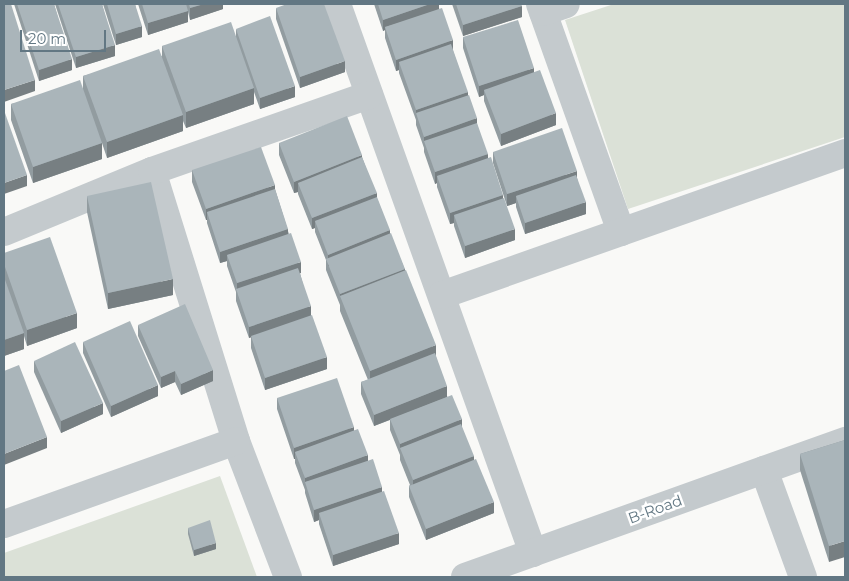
<!DOCTYPE html>
<html>
<head>
<meta charset="utf-8">
<style>
	body { margin:0 }
	#map { position:relative; width:849px; height:581px; overflow:hidden; background:#f9f9f7; font-family:Montserrat,sans-serif }
	div>[style] { position:absolute }
	[style*='--x'] { left:calc(var(--x)*1px); top:calc(var(--y)*1px); width:calc(var(--w)*1px); rotate:calc(var(--a)*1deg) }
	.green>* { inset:0; background:#dbe1d7 }
	.street>* { height:28px; margin:-14px; padding:0 14px; transform-origin:14px; border-radius:14px; background:#c4cacd }
	.wall>* { inset:0; background:#929ca0 }
	.shaded-wall>* { inset:0; background:#777f82 }
	.building>* { inset:0; background:#aab5ba }
	span { translate:-50% -50%; white-space:nowrap; text-align:center; line-height:1.15; -webkit-text-stroke:5px #fff; paint-order:stroke }
	.street-label { font-size:15px; color:#627783 }
	.frame { position:absolute; inset:0; border:5px solid #627783; pointer-events:none }
	.scale { position:absolute; left:20px; top:30px; width:86px; height:22px; box-sizing:border-box; border:2px solid #627783; border-top:0; padding-left:6px; font-size:15px; line-height:18px; white-space:nowrap; color:#627783; -webkit-text-stroke:4px #fff; paint-order:stroke }
</style>
</head>
<body>
<div id="map">
	<div class="green">
		<div style="clip-path:polygon(614px 4px,845px 4px,845px 137px,628px 209px,565px 20px)"></div>
		<div style="clip-path:polygon(220px 476px,257px 577px,4px 577px,4px 553px)"></div>
	</div>
	<div class="street">
		<div style="--x:337;--y:4;--w:583;--a:70.35"></div>
		<div style="--x:540;--y:4;--w:242;--a:70.4"></div>
		<div style="--x:543;--y:12;--w:24;--a:-19"></div>
		<div style="--x:152;--y:171;--w:283;--a:72.7"></div>
		<div style="--x:236;--y:441;--w:146;--a:69.1"></div>
		<div style="--x:4;--y:232;--w:160;--a:-22.4"></div>
		<div style="--x:152;--y:171;--w:230;--a:-19.3"></div>
		<div style="--x:442;--y:295;--w:427;--a:-19.4"></div>
		<div style="--x:764;--y:470;--w:114;--a:70"></div>
		<div style="--x:4;--y:524;--w:246;--a:-19.7"></div>
		<div style="--x:465;--y:577;--w:404;--a:-19.7"></div>
	</div>
	<div class="wall">
		<div style="clip-path:polygon(14px 4px,54px 4px,72px 70px,39px 81px)"></div>
		<div style="clip-path:polygon(55px 4px,102px 4px,115px 56px,76px 68px)"></div>
		<div style="clip-path:polygon(103px 4px,135px 4px,142px 37px,116px 45px)"></div>
		<div style="clip-path:polygon(138px 4px,223px 4px,223px 9px,190px 20px,188px 12px,188px 22px,148px 35px)"></div>
		<div style="clip-path:polygon(374px 4px,439px 4px,439px 8px,488px 158px,503px 198px,515px 240px,465px 258px,454px 226px,454px 223px,450px 224px,437px 187px,437px 183px,435px 184px,424px 152px,424px 148px,416px 125px,416px 120px,399px 73px,399px 70px,396px 71px,385px 38px,385px 30px,383px 31px)"></div>
		<div style="clip-path:polygon(452px 4px,521px 4px,522px 17px,463px 36px)"></div>
		<div style="clip-path:polygon(276px 8px,345px 72px,300px 88px,276px 19px)"></div>
		<div style="clip-path:polygon(236px 29px,295px 97px,260px 109px,254px 92px,254px 104px,186px 128px,183px 121px,183px 131px,107px 158px,102px 143px,102px 159px,33px 183px,11px 120px,11px 104px,83px 89px,83px 76px,162px 56px,162px 46px,236px 36px)"></div>
		<div style="clip-path:polygon(463px 37px,534px 72px,556px 125px,501px 146px,484px 101px,484px 95px,479px 97px,463px 48px)"></div>
		<div style="clip-path:polygon(279px 143px,362px 157px,390px 234px,405px 270px,436px 357px,447px 396px,462px 428px,494px 513px,426px 540px,409px 497px,409px 486px,410px 485px,400px 460px,400px 455px,390px 430px,390px 420px,374px 426px,361px 394px,361px 382px,368px 380px,340px 311px,340px 305px,326px 270px,326px 260px,315px 232px,315px 228px,312px 229px,298px 194px,298px 192px,294px 193px,279px 155px)"></div>
		<div style="clip-path:polygon(493px 152px,577px 178px,586px 214px,525px 234px,516px 207px,516px 203px,507px 206px,493px 163px)"></div>
		<div style="clip-path:polygon(192px 170px,275px 189px,301px 273px,300px 273px,311px 316px,327px 369px,265px 390px,251px 348px,251px 337px,249px 338px,236px 301px,236px 292px,227px 266px,227px 261px,220px 263px,207px 223px,207px 220px,206px 220px,192px 182px)"></div>
		<div style="clip-path:polygon(87px 196px,173px 295px,108px 309px,87px 212px)"></div>
		<div style="clip-path:polygon(4px 253px,77px 328px,27px 346px,24px 336px,24px 349px,4px 356px)"></div>
		<div style="clip-path:polygon(138px 325px,213px 381px,181px 395px,175px 382px,161px 388px,138px 336px)"></div>
		<div style="clip-path:polygon(83px 342px,158px 396px,111px 417px,83px 353px)"></div>
		<div style="clip-path:polygon(34px 361px,103px 414px,61px 433px,34px 372px)"></div>
		<div style="clip-path:polygon(277px 398px,354px 430px,382px 492px,399px 544px,333px 566px,319px 524px,319px 520px,314px 522px,305px 493px,305px 490px,295px 463px,295px 459px,294px 459px,277px 409px)"></div>
		<div style="clip-path:polygon(845px 440px,829px 562px,800px 470px,800px 454px)"></div>
		<div style="clip-path:polygon(188px 528px,216px 549px,194px 556px,188px 534px)"></div>
	</div>
	<div class="shaded-wall">
		<div style="clip-path:polygon(204px 4px,223px 4px,223px 9px,190px 20px,190px 8px)"></div>
		<div style="clip-path:polygon(430px 4px,439px 4px,439px 12px,385px 27px,385px 30px,383px 31px,383px 20px)"></div>
		<div style="clip-path:polygon(522px 6px,522px 17px,463px 36px,463px 25px)"></div>
		<div style="clip-path:polygon(188px 11px,188px 22px,148px 35px,148px 23px)"></div>
		<div style="clip-path:polygon(142px 26px,142px 37px,116px 45px,116px 34px)"></div>
		<div style="clip-path:polygon(453px 40px,453px 52px,399px 62px,399px 70px,396px 71px,396px 60px)"></div>
		<div style="clip-path:polygon(115px 45px,115px 56px,76px 68px,76px 57px)"></div>
		<div style="clip-path:polygon(72px 59px,72px 70px,39px 81px,39px 70px)"></div>
		<div style="clip-path:polygon(345px 61px,345px 72px,300px 88px,300px 77px)"></div>
		<div style="clip-path:polygon(534px 68px,534px 79px,484px 90px,484px 95px,479px 97px,479px 86px)"></div>
		<div style="clip-path:polygon(35px 80px,35px 91px,4px 102px,4px 90px)"></div>
		<div style="clip-path:polygon(295px 86px,295px 97px,260px 109px,260px 98px)"></div>
		<div style="clip-path:polygon(254px 88px,254px 104px,186px 128px,186px 112px)"></div>
		<div style="clip-path:polygon(468px 92px,468px 104px,416px 114px,416px 110px)"></div>
		<div style="clip-path:polygon(556px 113px,556px 125px,501px 146px,501px 134px)"></div>
		<div style="clip-path:polygon(183px 115px,183px 131px,107px 158px,107px 142px)"></div>
		<div style="clip-path:polygon(477px 118px,477px 130px,424px 141px,424px 148px,424px 137px)"></div>
		<div style="clip-path:polygon(102px 143px,102px 159px,33px 183px,33px 167px)"></div>
		<div style="clip-path:polygon(488px 154px,488px 165px,437px 176px,437px 183px,435px 184px,435px 172px)"></div>
		<div style="clip-path:polygon(362px 155px,362px 166px,298px 183px,298px 192px,294px 193px,294px 182px)"></div>
		<div style="clip-path:polygon(577px 171px,577px 182px,516px 196px,516px 203px,507px 206px,507px 194px)"></div>
		<div style="clip-path:polygon(27px 175px,27px 186px,4px 194px,4px 183px)"></div>
		<div style="clip-path:polygon(275px 185px,275px 197px,207px 212px,207px 220px,206px 220px,206px 209px)"></div>
		<div style="clip-path:polygon(377px 193px,377px 204px,315px 221px,315px 228px,312px 229px,312px 218px)"></div>
		<div style="clip-path:polygon(503px 195px,503px 206px,454px 215px,454px 223px,450px 224px,450px 213px)"></div>
		<div style="clip-path:polygon(586px 202px,586px 214px,525px 234px,525px 223px)"></div>
		<div style="clip-path:polygon(288px 229px,288px 240px,227px 255px,227px 261px,220px 263px,220px 252px)"></div>
		<div style="clip-path:polygon(515px 229px,515px 240px,465px 258px,465px 246px)"></div>
		<div style="clip-path:polygon(390px 230px,390px 241px,328px 266px,328px 255px)"></div>
		<div style="clip-path:polygon(301px 262px,301px 273px,238px 294px,237px 291px,237px 283px)"></div>
		<div style="clip-path:polygon(405px 269px,405px 280px,340px 296px,340px 306px,340px 294px)"></div>
		<div style="clip-path:polygon(173px 279px,173px 295px,108px 309px,108px 293px)"></div>
		<div style="clip-path:polygon(311px 306px,311px 317px,249px 338px,249px 327px)"></div>
		<div style="clip-path:polygon(77px 313px,77px 328px,27px 346px,27px 330px)"></div>
		<div style="clip-path:polygon(24px 333px,24px 349px,4px 356px,4px 340px)"></div>
		<div style="clip-path:polygon(436px 345px,436px 361px,370px 387px,370px 371px)"></div>
		<div style="clip-path:polygon(327px 357px,327px 369px,265px 390px,265px 378px)"></div>
		<div style="clip-path:polygon(213px 370px,213px 381px,181px 395px,181px 384px)"></div>
		<div style="clip-path:polygon(175px 371px,175px 382px,161px 388px,161px 377px)"></div>
		<div style="clip-path:polygon(158px 385px,158px 396px,111px 417px,111px 406px)"></div>
		<div style="clip-path:polygon(447px 386px,447px 397px,374px 426px,374px 415px)"></div>
		<div style="clip-path:polygon(103px 403px,103px 414px,61px 433px,61px 421px)"></div>
		<div style="clip-path:polygon(462px 419px,462px 430px,400px 448px,400px 444px)"></div>
		<div style="clip-path:polygon(354px 427px,354px 438px,295px 452px,295px 459px,294px 459px,294px 448px)"></div>
		<div style="clip-path:polygon(47px 437px,47px 448px,4px 465px,4px 454px)"></div>
		<div style="clip-path:polygon(368px 455px,368px 467px,305px 482px,305px 490px,305px 478px)"></div>
		<div style="clip-path:polygon(474px 456px,474px 467px,413px 491px,413px 480px)"></div>
		<div style="clip-path:polygon(382px 487px,382px 499px,319px 513px,319px 520px,314px 522px,314px 510px)"></div>
		<div style="clip-path:polygon(494px 502px,494px 513px,426px 540px,426px 529px)"></div>
		<div style="clip-path:polygon(399px 533px,399px 544px,333px 566px,333px 555px)"></div>
		<div style="clip-path:polygon(845px 541px,845px 557px,829px 562px,829px 546px)"></div>
		<div style="clip-path:polygon(216px 543px,216px 549px,194px 556px,194px 550px)"></div>
	</div>
	<div class="building">
		<div style="clip-path:polygon(8px 4px,11px 4px,35px 80px,4px 90px,4px 5px)"></div>
		<div style="clip-path:polygon(17px 4px,54px 4px,72px 59px,39px 70px)"></div>
		<div style="clip-path:polygon(58px 4px,102px 4px,115px 45px,76px 57px)"></div>
		<div style="clip-path:polygon(107px 4px,135px 4px,142px 26px,116px 34px)"></div>
		<div style="clip-path:polygon(142px 4px,186px 4px,188px 11px,148px 23px)"></div>
		<div style="clip-path:polygon(189px 4px,204px 4px,190px 8px)"></div>
		<div style="clip-path:polygon(287px 4px,324px 4px,345px 61px,300px 77px,276px 8px)"></div>
		<div style="clip-path:polygon(378px 4px,430px 4px,383px 20px)"></div>
		<div style="clip-path:polygon(456px 4px,521px 4px,522px 6px,463px 25px)"></div>
		<div style="clip-path:polygon(442px 8px,453px 40px,396px 60px,385px 27px)"></div>
		<div style="clip-path:polygon(270px 16px,295px 86px,260px 98px,236px 29px)"></div>
		<div style="clip-path:polygon(518px 20px,534px 68px,479px 86px,463px 37px)"></div>
		<div style="clip-path:polygon(231px 22px,254px 88px,186px 112px,162px 46px)"></div>
		<div style="clip-path:polygon(451px 44px,468px 92px,416px 110px,399px 62px)"></div>
		<div style="clip-path:polygon(159px 49px,183px 115px,107px 142px,83px 76px)"></div>
		<div style="clip-path:polygon(540px 70px,556px 113px,501px 134px,484px 90px)"></div>
		<div style="clip-path:polygon(80px 80px,102px 143px,33px 167px,11px 104px)"></div>
		<div style="clip-path:polygon(469px 95px,477px 118px,424px 137px,416px 113px)"></div>
		<div style="clip-path:polygon(5px 113px,27px 175px,4px 183px,4px 114px)"></div>
		<div style="clip-path:polygon(347px 116px,362px 155px,294px 182px,279px 143px)"></div>
		<div style="clip-path:polygon(477px 123px,488px 154px,435px 172px,424px 141px)"></div>
		<div style="clip-path:polygon(562px 128px,577px 171px,507px 194px,493px 152px)"></div>
		<div style="clip-path:polygon(261px 147px,275px 185px,206px 209px,192px 170px)"></div>
		<div style="clip-path:polygon(362px 157px,377px 193px,312px 218px,298px 183px)"></div>
		<div style="clip-path:polygon(491px 157px,503px 195px,450px 213px,437px 176px)"></div>
		<div style="clip-path:polygon(576px 175px,586px 202px,525px 223px,516px 196px)"></div>
		<div style="clip-path:polygon(151px 182px,173px 279px,108px 293px,87px 196px)"></div>
		<div style="clip-path:polygon(275px 189px,288px 229px,220px 252px,207px 212px)"></div>
		<div style="clip-path:polygon(377px 197px,390px 230px,328px 255px,315px 221px)"></div>
		<div style="clip-path:polygon(504px 198px,515px 229px,465px 246px,454px 215px)"></div>
		<div style="clip-path:polygon(291px 233px,301px 262px,237px 283px,227px 255px)"></div>
		<div style="clip-path:polygon(391px 233px,405px 269px,340px 294px,326px 259px)"></div>
		<div style="clip-path:polygon(50px 237px,77px 313px,27px 330px,4px 264px,4px 253px)"></div>
		<div style="clip-path:polygon(298px 268px,311px 306px,249px 327px,236px 289px)"></div>
		<div style="clip-path:polygon(406px 270px,436px 345px,370px 371px,340px 296px)"></div>
		<div style="clip-path:polygon(4px 277px,24px 333px,4px 340px)"></div>
		<div style="clip-path:polygon(185px 304px,213px 370px,181px 384px,175px 371px,161px 377px,138px 325px)"></div>
		<div style="clip-path:polygon(312px 315px,327px 357px,265px 378px,251px 336px)"></div>
		<div style="clip-path:polygon(130px 321px,158px 385px,111px 406px,83px 342px)"></div>
		<div style="clip-path:polygon(75px 342px,103px 403px,61px 421px,34px 361px)"></div>
		<div style="clip-path:polygon(435px 353px,447px 386px,374px 415px,361px 382px)"></div>
		<div style="clip-path:polygon(19px 365px,47px 437px,4px 454px,4px 371px)"></div>
		<div style="clip-path:polygon(337px 378px,354px 427px,294px 448px,277px 398px)"></div>
		<div style="clip-path:polygon(452px 395px,462px 419px,400px 444px,390px 419px)"></div>
		<div style="clip-path:polygon(461px 424px,474px 456px,413px 480px,400px 448px)"></div>
		<div style="clip-path:polygon(358px 429px,368px 455px,305px 478px,295px 452px)"></div>
		<div style="clip-path:polygon(845px 440px,845px 541px,829px 546px,800px 454px)"></div>
		<div style="clip-path:polygon(373px 459px,382px 487px,314px 510px,305px 482px)"></div>
		<div style="clip-path:polygon(476px 459px,494px 502px,426px 529px,409px 486px)"></div>
		<div style="clip-path:polygon(384px 491px,399px 533px,333px 555px,319px 513px)"></div>
		<div style="clip-path:polygon(210px 520px,216px 543px,194px 550px,188px 528px)"></div>
	</div>
	<div class="street-label">
		<span style="left:655px;top:509px;rotate:-20deg">B-Road</span>
	</div>
	<div class="frame"></div>
	<div class="scale">20 m</div>
</div>
</body>
</html>
